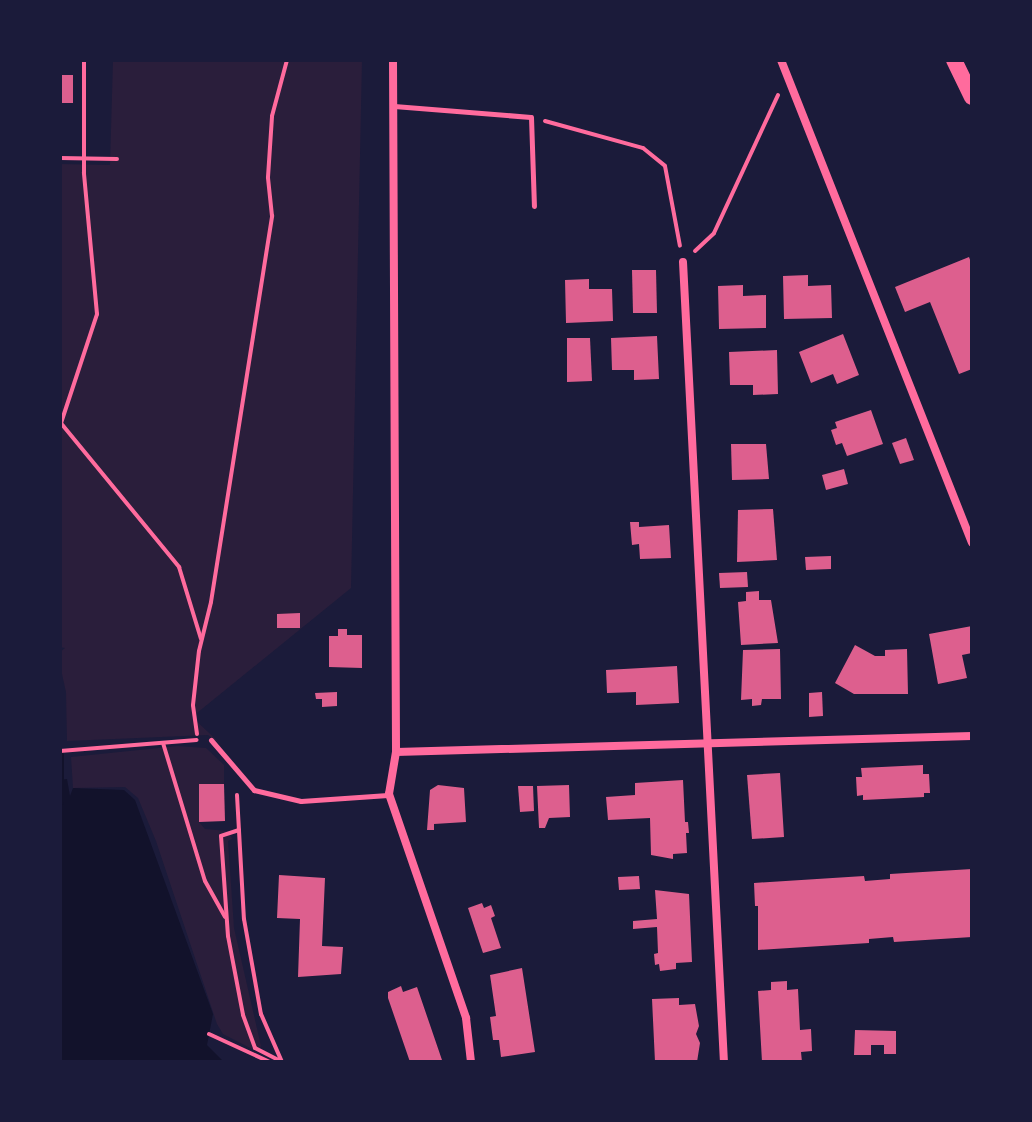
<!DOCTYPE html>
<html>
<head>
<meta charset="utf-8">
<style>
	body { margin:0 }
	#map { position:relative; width:1032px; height:1122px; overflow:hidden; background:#1b1b3a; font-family:Lato,sans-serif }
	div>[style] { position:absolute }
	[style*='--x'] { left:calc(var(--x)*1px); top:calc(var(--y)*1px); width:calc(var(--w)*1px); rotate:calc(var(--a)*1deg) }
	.green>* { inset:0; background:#2a1e3b }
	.water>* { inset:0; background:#12122b }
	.stream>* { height:7px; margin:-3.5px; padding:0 3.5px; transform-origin:3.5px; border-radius:3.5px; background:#12122b }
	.building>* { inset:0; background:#dd5f8e }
	.path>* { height:4px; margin:-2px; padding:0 2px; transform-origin:2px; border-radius:2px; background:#ff6b9d }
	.service>* { height:5px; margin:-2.5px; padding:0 2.5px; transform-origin:2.5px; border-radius:2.5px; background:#ff6b9d }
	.minor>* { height:8px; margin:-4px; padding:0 4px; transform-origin:4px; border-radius:4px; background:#ff6b9d }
	.secondary>* { height:16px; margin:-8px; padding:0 8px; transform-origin:8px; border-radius:8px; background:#ff6b9d }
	span { translate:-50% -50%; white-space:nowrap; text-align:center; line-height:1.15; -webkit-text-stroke:8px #1b1b3a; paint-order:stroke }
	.frame { position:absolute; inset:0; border:62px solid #1b1b3a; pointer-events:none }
</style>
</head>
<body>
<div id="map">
	<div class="green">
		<div style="clip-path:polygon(113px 60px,362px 60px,351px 588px,192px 717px,223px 746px,208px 735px,67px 741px,66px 692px,60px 665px,60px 652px,65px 648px,60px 647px,60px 164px,110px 165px)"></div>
		<div style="clip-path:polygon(178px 746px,206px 748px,224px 765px,224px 784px,199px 785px,199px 822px,205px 829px,229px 831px,232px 839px,228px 841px,234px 928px,261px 1046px,258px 1052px,223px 1034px,217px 1024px,156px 841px,138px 798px,125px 787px,73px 788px,71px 757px)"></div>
	</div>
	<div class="water">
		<div style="clip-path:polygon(67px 779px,70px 796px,73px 788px,124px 790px,135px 800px,213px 1014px,207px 1045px,224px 1062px,60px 1062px,60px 780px)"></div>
	</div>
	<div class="stream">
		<div style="--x:60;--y:755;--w:46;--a:90"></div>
	</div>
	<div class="building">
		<div style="clip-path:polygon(60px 75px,73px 75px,73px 103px,60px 103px)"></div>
		<div style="clip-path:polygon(969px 257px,972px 265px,972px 369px,959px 374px,930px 302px,905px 312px,895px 287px)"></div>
		<div style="clip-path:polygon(632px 270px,656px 270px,657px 313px,633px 313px)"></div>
		<div style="clip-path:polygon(808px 275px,808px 286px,831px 285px,832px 318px,784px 319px,783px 276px)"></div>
		<div style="clip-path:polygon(589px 279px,589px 289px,612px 289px,613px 321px,566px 323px,565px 280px)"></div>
		<div style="clip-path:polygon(743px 285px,743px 296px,766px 295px,766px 328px,719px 329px,718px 286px)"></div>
		<div style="clip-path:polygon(843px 334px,859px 375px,837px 384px,833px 374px,811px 383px,799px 352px)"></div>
		<div style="clip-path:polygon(657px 336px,659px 379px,634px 380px,634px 370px,612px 370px,611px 338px)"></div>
		<div style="clip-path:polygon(567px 338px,590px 338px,592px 381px,567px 382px)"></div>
		<div style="clip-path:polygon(777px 350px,778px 394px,753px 395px,753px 385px,730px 385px,729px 352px)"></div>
		<div style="clip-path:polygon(871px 410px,883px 444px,847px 456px,842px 443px,836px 445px,831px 430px,837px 428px,835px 422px)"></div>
		<div style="clip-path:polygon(906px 438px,914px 460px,900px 464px,892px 443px)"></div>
		<div style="clip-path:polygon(731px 444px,766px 444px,769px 479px,732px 480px)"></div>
		<div style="clip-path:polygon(844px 469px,848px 484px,826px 490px,822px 475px)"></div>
		<div style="clip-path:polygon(773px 509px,777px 560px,737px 562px,738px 510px)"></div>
		<div style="clip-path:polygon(630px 522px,639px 522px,639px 527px,669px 525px,671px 558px,640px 559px,639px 544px,632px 545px)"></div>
		<div style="clip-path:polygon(831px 556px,831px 569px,806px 570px,805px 557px)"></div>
		<div style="clip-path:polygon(747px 572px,748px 587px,720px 588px,719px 573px)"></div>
		<div style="clip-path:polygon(759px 591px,759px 600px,771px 600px,778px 643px,741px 645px,738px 602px,746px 601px,746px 592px)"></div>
		<div style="clip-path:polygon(300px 613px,300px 628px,277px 628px,277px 614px)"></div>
		<div style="clip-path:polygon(972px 626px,972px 653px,962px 655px,967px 678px,938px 684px,929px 634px)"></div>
		<div style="clip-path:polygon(338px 629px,347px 629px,347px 635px,362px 635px,362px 668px,329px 667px,329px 636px,338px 636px)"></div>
		<div style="clip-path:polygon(855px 645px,875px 656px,885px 656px,885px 650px,907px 649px,908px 694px,854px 694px,835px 683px)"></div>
		<div style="clip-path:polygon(780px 649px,781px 699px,762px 699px,761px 705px,752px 706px,752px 699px,741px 700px,743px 650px)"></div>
		<div style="clip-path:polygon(677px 666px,679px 703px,636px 705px,636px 692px,607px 693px,606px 670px)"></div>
		<div style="clip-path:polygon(337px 692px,337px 706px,322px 707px,322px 699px,316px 699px,315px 693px)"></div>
		<div style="clip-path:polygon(822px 692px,823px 716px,809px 717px,809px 693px)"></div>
		<div style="clip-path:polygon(923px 765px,923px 774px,929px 774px,930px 793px,924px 793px,924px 797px,863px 800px,863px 795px,857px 796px,856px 777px,862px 777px,861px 768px)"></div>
		<div style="clip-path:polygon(780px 773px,784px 837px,752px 839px,747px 775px)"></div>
		<div style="clip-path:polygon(683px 780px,685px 822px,688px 822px,689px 833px,686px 833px,687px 853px,673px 854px,673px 859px,651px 855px,650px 818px,608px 820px,606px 797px,635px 795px,635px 783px)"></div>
		<div style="clip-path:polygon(199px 784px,224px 784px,225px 821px,199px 822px)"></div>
		<div style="clip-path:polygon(438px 785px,464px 788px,466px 822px,434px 824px,434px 830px,427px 830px,430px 790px)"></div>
		<div style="clip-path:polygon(569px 785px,570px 817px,549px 818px,545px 828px,539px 828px,537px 786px)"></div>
		<div style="clip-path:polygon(518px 786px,533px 786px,534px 811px,520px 812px)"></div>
		<div style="clip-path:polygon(972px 869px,972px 937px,894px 942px,893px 937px,869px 939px,869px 943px,758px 950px,758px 906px,755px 906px,754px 883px,864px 876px,865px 881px,890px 879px,890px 874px)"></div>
		<div style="clip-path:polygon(279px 875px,325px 878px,322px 946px,343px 947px,341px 974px,298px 977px,300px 919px,277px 918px)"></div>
		<div style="clip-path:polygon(639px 876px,640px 889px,619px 890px,618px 877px)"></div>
		<div style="clip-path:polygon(655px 890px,689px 894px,692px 962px,676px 963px,676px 969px,660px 971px,659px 964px,655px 965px,654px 954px,658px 953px,657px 927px,633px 929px,633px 921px,657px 919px)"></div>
		<div style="clip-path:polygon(482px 903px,484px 908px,491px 905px,495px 916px,491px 918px,501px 948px,483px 953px,468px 908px)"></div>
		<div style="clip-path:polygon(522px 968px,535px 1052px,501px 1057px,499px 1040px,493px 1040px,490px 1017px,496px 1016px,490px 975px)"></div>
		<div style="clip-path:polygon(787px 981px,787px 990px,798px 989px,800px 1030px,811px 1029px,812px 1051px,801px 1052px,802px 1062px,762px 1062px,758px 991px,771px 990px,771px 982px)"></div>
		<div style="clip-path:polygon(401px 986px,403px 992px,417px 987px,442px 1060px,410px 1062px,388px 998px,388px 992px)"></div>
		<div style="clip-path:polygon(679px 998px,679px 1005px,695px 1004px,699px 1026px,696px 1034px,700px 1043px,697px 1062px,655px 1062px,652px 999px)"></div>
		<div style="clip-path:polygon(855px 1030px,896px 1031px,896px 1054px,884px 1054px,884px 1045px,871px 1045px,871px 1055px,854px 1055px)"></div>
	</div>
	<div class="path">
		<div style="--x:545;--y:121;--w:102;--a:15.4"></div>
		<div style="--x:643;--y:148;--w:28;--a:39"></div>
		<div style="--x:665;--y:166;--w:81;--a:79.4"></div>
		<div style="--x:60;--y:158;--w:57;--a:1"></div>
		<div style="--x:695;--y:251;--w:26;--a:-43"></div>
		<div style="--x:714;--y:233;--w:152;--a:-65.1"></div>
		<div style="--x:60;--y:422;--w:188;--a:50.6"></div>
		<div style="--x:179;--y:567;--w:75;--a:73"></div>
		<div style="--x:61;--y:423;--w:115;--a:-71.7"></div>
		<div style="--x:97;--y:314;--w:142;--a:-95.3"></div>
		<div style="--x:84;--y:173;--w:113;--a:-90"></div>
		<div style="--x:199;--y:651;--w:50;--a:-76.2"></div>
		<div style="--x:211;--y:602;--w:391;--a:-81"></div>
		<div style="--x:272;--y:216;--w:39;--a:-96"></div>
		<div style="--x:268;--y:177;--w:61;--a:-86.2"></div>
		<div style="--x:272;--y:116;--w:58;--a:-75"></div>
		<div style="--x:197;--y:734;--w:29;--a:-98"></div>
		<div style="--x:193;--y:705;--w:54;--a:-83.7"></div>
		<div style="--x:163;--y:743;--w:144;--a:73.1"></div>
		<div style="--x:205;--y:881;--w:41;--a:60.9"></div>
		<div style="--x:60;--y:751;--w:137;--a:-4.6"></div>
		<div style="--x:237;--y:795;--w:124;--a:86.8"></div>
		<div style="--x:244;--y:919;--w:97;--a:79.9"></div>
		<div style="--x:261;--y:1014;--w:52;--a:66.4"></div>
		<div style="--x:239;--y:830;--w:19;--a:162"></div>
		<div style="--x:221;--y:836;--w:100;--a:86"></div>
		<div style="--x:228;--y:936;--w:80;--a:79.2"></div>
		<div style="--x:243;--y:1015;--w:35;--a:70"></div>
		<div style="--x:255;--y:1048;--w:28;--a:27"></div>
		<div style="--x:209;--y:1034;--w:67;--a:24.7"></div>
	</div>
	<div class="service">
		<div style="--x:394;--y:106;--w:137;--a:4.6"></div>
		<div style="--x:531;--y:117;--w:89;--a:88.1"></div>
		<div style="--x:211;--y:740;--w:66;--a:49.3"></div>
		<div style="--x:254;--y:790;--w:48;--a:13.2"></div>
		<div style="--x:301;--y:801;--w:87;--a:-3.9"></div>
	</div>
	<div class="minor">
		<div style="--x:393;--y:60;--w:692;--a:89.75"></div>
		<div style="--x:396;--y:752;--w:43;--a:99.5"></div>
		<div style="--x:389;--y:794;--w:237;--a:71"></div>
		<div style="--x:466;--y:1018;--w:44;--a:83.5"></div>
		<div style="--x:781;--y:60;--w:519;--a:68.42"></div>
		<div style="--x:683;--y:262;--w:801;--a:87.07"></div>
		<div style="--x:396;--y:752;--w:576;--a:-1.59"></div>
	</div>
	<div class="secondary">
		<div style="--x:954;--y:60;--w:41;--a:64.1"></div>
	</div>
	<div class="frame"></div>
</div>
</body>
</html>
